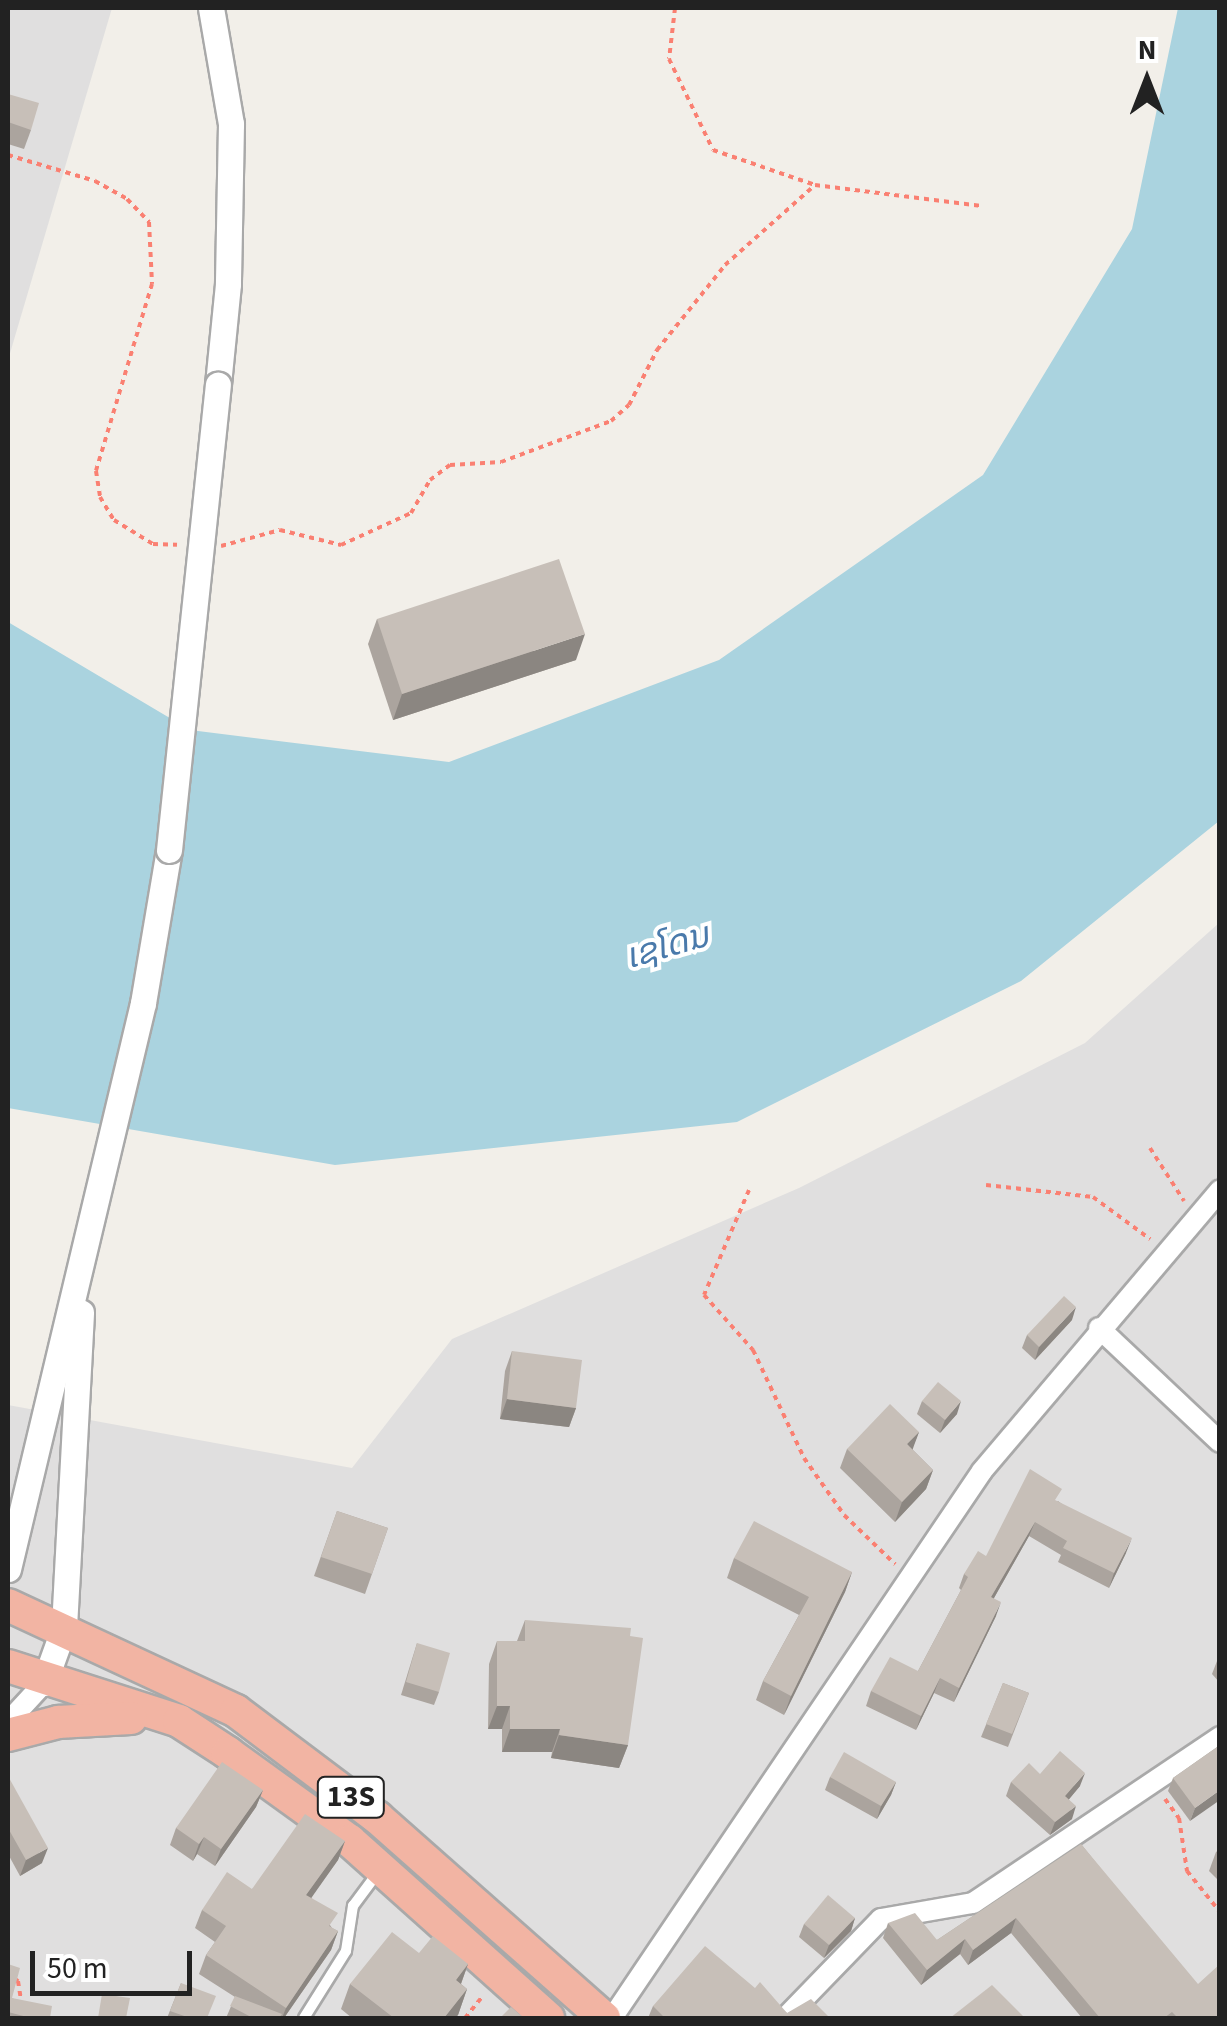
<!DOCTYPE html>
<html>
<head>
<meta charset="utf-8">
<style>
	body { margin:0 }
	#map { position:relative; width:1227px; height:2026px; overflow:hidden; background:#f2efe9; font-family:"Source Sans 3","Noto Sans Lao",sans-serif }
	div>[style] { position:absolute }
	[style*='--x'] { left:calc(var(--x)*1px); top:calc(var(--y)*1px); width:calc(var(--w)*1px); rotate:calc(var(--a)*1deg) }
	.residential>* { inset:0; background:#e0dfdf }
	.water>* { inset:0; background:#aad3df }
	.path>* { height:4px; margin-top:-2px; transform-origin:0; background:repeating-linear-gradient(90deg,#fa8072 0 5px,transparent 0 10px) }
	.roads { filter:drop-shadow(2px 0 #a9a9a9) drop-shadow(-2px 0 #a9a9a9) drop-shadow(0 2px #a9a9a9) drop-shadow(0 -2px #a9a9a9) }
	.service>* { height:10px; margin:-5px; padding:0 5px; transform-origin:5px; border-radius:5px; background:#fff }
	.minor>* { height:20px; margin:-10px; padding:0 10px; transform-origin:10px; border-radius:10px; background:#fff }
	.tertiary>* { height:25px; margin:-12.5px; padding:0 12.5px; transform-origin:12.5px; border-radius:12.5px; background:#fff }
	.trunk>* { height:32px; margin:-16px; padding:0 16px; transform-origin:16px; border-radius:16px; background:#f2b4a3 }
	.bridges { filter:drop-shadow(2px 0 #a9a9a9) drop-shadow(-2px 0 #a9a9a9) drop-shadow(0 2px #a9a9a9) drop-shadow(0 -2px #a9a9a9) }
	.tertiary-bridge>* { height:25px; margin:-12.5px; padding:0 12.5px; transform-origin:12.5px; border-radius:12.5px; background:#fff }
	.wall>* { inset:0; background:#aba49e }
	.shaded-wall>* { inset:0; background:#8b8681 }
	.building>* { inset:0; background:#c7bfb8 }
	span { translate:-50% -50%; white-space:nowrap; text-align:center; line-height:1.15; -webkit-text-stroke:8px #fff; paint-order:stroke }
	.shield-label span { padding:2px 8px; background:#fff; border:2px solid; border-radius:8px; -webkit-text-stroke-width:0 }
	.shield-label { font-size:30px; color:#222; font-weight:700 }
	.water-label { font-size:35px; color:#4a7aab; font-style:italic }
	.frame { position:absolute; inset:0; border:10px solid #222; pointer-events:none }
	.north { position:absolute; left:1097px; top:30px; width:100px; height:100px; -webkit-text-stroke:8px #fff; paint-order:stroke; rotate:0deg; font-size:28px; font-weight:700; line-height:40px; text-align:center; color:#222 }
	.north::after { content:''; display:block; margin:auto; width:35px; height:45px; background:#222; clip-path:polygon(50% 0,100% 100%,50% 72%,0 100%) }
	.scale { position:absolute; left:30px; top:1951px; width:162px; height:45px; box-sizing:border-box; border:5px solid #222; border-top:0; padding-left:12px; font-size:30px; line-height:35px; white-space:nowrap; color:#222; -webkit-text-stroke:8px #fff; paint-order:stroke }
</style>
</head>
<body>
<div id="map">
	<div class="residential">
		<div style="clip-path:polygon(8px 8px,112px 8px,8px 360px)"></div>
		<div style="clip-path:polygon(1219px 923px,1219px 2018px,8px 2018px,8px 1405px,352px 1468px,452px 1339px,799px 1188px,1085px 1043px)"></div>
	</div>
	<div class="water">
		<div style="clip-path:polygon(1178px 8px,1219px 8px,1219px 821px,1021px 981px,737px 1122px,335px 1165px,8px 1108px,8px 622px,190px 730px,449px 762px,719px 660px,983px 475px,1132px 229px)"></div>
	</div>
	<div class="path">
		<div style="--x:675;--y:8;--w:51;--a:96.7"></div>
		<div style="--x:669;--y:59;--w:101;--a:64.2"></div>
		<div style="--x:713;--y:150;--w:108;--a:18.9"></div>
		<div style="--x:815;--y:185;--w:168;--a:7.2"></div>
		<div style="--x:8;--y:155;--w:91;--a:16.6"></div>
		<div style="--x:95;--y:181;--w:37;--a:29"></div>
		<div style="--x:127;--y:199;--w:32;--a:46"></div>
		<div style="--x:149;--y:222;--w:62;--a:87.2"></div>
		<div style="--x:152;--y:284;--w:195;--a:106.7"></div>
		<div style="--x:96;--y:471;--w:26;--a:81"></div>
		<div style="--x:100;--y:497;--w:27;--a:59"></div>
		<div style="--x:114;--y:520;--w:46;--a:31.6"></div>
		<div style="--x:153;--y:544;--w:24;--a:2"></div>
		<div style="--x:221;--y:546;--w:61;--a:-15.2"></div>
		<div style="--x:280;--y:530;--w:63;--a:13.8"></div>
		<div style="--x:341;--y:545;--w:77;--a:-24.6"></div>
		<div style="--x:411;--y:513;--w:38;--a:-60"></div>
		<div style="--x:430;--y:480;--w:25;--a:-37"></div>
		<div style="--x:450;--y:465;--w:51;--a:-3.4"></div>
		<div style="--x:501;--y:462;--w:117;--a:-20.4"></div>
		<div style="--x:611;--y:421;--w:24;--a:-42"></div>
		<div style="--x:629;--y:405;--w:62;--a:-63"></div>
		<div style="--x:657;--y:350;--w:109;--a:-51.3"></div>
		<div style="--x:725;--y:265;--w:120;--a:-41.6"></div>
		<div style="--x:1150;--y:1148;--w:63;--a:57.3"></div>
		<div style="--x:986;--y:1185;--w:108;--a:6.4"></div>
		<div style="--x:1093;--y:1197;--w:71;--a:36.4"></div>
		<div style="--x:749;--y:1190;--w:114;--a:113.2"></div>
		<div style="--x:704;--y:1295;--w:74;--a:48.3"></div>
		<div style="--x:753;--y:1350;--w:119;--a:64.7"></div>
		<div style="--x:804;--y:1458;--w:70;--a:54.9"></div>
		<div style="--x:844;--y:1515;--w:71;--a:43.9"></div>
		<div style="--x:1165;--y:1799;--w:24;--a:54"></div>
		<div style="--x:1179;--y:1818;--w:54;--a:81.4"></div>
		<div style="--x:1187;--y:1871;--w:53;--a:51.2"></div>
		<div style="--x:8;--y:1973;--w:13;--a:39"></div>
		<div style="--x:18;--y:1981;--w:19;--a:81"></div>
		<div style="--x:465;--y:2018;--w:27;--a:-51"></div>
	</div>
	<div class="roads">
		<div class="service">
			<div style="--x:304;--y:2018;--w:79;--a:-57.9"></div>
			<div style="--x:346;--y:1951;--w:46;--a:-81.2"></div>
			<div style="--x:353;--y:1906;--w:44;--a:-53.4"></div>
		</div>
		<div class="minor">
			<div style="--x:1099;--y:1328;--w:166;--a:43.3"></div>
			<div style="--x:8;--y:1722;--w:53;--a:-47.3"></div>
			<div style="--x:612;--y:2018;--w:660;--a:-55.92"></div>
			<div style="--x:982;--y:1471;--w:368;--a:-49.7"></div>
			<div style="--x:785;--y:2018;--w:138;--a:-45.9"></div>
			<div style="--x:881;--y:1919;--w:93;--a:-9.9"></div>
			<div style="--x:973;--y:1903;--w:298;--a:-33.9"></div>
		</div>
		<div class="tertiary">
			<div style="--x:211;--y:8;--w:118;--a:80.2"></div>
			<div style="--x:231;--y:124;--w:160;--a:91.1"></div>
			<div style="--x:228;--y:284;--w:101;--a:95.7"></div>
			<div style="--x:8;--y:1569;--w:582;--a:-76.58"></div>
			<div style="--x:143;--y:1003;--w:155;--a:-80.4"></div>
			<div style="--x:44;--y:1683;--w:59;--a:-70.3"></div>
			<div style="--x:64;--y:1627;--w:315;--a:-86.9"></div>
		</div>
		<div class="trunk">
			<div style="--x:8;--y:1605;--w:251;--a:24.9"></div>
			<div style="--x:236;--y:1711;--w:178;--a:37"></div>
			<div style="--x:378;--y:1818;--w:302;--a:41.5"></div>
			<div style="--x:8;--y:1666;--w:180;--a:17.8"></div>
			<div style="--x:179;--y:1721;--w:59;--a:33.1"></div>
			<div style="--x:228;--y:1753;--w:150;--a:35.8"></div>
			<div style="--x:350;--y:1841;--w:266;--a:41.8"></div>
			<div style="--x:8;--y:1735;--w:52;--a:-14.6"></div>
			<div style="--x:58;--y:1722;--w:73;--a:-3.1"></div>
		</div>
	</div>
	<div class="bridges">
		<div class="tertiary-bridge">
			<div style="--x:169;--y:850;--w:468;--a:-84"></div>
		</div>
	</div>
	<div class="wall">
		<div style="clip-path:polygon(8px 94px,31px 130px,24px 149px,8px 144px)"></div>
		<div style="clip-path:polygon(377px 619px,576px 660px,393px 720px,368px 644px)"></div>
		<div style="clip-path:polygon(1072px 1320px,1035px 1360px,1022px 1348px,1027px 1335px)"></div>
		<div style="clip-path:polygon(512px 1351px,576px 1408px,569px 1427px,500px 1419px,505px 1371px)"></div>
		<div style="clip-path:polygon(922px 1401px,957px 1414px,940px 1433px,917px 1414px)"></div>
		<div style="clip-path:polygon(919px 1432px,912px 1449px,933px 1470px,926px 1489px,895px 1522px,840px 1468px,847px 1449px)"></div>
		<div style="clip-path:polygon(1058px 1501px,1126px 1553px,1109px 1588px,1058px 1562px,1061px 1555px,1029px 1536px,994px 1598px,996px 1616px,954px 1702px,934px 1693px,916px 1730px,866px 1706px,871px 1691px,918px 1671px,961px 1590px,959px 1588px,964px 1574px)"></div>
		<div style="clip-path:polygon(337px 1511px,388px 1528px,365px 1594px,314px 1576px)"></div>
		<div style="clip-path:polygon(734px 1558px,852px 1572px,845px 1592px,784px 1715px,756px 1700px,763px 1681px,799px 1615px,727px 1578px)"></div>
		<div style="clip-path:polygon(525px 1620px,628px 1745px,619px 1768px,551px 1758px,552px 1752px,502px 1752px,502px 1729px,488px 1729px,489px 1664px,497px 1641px,517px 1641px)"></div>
		<div style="clip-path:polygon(417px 1643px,439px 1692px,434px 1705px,401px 1695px)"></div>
		<div style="clip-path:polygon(1220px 1658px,1220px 1683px,1212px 1674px,1217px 1661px)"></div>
		<div style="clip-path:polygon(1003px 1683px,1029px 1693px,1008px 1747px,981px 1737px)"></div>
		<div style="clip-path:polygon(1220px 1745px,1190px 1821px,1168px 1791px,1173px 1778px)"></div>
		<div style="clip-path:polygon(8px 1776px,42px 1863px,20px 1876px,8px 1854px)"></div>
		<div style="clip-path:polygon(830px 1777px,896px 1782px,891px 1795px,877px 1819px,825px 1790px)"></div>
		<div style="clip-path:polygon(1011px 1782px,1080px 1786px,1069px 1799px,1072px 1819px,1050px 1835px,1006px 1796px)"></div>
		<div style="clip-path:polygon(263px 1790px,256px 1807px,215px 1866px,197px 1854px,193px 1861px,170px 1845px,176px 1828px)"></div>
		<div style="clip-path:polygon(345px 1841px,338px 1860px,311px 1897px,332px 1928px,338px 1931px,331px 1950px,284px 2018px,226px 2018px,235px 1997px,199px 1974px,206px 1955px,215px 1942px,195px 1928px,202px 1910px,252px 1889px)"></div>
		<div style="clip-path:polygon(1081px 1844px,1220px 2018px,1082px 2018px,1011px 1933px,968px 1965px,960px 1954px,921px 1985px,883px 1938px,888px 1923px,937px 1940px)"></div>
		<div style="clip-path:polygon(1220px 1849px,1220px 1882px,1209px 1871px,1216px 1852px)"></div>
		<div style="clip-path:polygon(855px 1918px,851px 1931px,824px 1958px,799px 1937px,804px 1924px)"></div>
		<div style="clip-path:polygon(419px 1953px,468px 1964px,461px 1984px,467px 1989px,458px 2015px,455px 2018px,352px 2018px,341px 2009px,350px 1984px)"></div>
		<div style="clip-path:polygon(8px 1964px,12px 1998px,50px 2018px,8px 2018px)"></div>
		<div style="clip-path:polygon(181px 1983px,208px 2018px,167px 2018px)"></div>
		<div style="clip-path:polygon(755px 1988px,787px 2013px,830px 2018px,648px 2018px,653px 2006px)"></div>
	</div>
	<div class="shaded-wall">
		<div style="clip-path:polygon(585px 634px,576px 660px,393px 720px,402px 694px)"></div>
		<div style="clip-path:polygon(1076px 1307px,1072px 1320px,1035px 1360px,1039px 1347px)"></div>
		<div style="clip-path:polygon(507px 1399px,576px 1408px,569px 1427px,500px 1419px)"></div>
		<div style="clip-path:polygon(961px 1401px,957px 1414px,940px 1433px,945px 1420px)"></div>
		<div style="clip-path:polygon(919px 1432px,912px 1451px,907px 1444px)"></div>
		<div style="clip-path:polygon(933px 1470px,926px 1489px,895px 1522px,902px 1502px)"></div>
		<div style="clip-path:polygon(1035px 1522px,1029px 1536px,986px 1612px,991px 1597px)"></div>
		<div style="clip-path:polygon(1132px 1538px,1126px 1553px,1109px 1588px,1114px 1573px)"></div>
		<div style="clip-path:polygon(852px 1572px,845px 1592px,784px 1715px,791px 1696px)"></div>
		<div style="clip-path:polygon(1001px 1602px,996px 1616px,954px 1702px,959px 1688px)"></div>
		<div style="clip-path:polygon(940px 1678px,934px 1693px,916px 1730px,921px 1716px)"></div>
		<div style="clip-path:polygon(497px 1706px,510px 1706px,502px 1729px,488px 1729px)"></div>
		<div style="clip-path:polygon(510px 1729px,560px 1729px,552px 1752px,502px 1752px)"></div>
		<div style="clip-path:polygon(559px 1735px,628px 1745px,619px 1768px,551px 1758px)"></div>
		<div style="clip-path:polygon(1085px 1773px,1080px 1786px,1061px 1809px,1065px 1796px)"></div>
		<div style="clip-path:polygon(896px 1782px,891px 1795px,877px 1819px,881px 1806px)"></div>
		<div style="clip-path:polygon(263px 1790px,256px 1807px,215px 1866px,221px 1849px)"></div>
		<div style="clip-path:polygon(1220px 1790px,1220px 1800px,1190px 1821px,1195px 1808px)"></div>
		<div style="clip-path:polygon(1076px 1806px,1072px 1819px,1050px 1835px,1055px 1822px)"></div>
		<div style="clip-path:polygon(204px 1837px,197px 1854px,193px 1861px,199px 1844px)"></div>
		<div style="clip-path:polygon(345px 1841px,338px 1860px,300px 1914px,306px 1895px)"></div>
		<div style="clip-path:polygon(48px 1848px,42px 1863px,20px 1876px,26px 1860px)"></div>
		<div style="clip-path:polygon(855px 1918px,851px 1931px,824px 1958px,829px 1945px)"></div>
		<div style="clip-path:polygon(1016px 1918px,1011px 1933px,968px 1965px,973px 1950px)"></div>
		<div style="clip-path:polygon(338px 1931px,331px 1950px,284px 2018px,282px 2018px,286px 2008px)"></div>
		<div style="clip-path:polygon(965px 1939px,960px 1954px,921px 1985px,927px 1970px)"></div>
		<div style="clip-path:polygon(468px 1964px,459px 1989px,456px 1980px)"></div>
		<div style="clip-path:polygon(467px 1989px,458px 2015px,455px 2018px,444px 2018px)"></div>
	</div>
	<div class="building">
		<div style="clip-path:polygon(8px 94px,39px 103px,31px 130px,8px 122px)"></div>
		<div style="clip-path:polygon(559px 559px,585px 634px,402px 694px,377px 619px)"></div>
		<div style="clip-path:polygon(1064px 1296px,1076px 1307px,1039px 1347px,1027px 1335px)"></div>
		<div style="clip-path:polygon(512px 1351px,582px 1360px,576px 1408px,507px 1399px)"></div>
		<div style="clip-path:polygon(938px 1382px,961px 1401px,945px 1420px,922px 1401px)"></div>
		<div style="clip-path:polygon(890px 1404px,919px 1432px,907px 1444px,933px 1470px,902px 1502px,847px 1449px)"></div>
		<div style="clip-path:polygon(1030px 1469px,1062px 1489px,1055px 1500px,1132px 1538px,1114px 1573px,1063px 1548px,1067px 1541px,1035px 1522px,991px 1597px,1001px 1602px,959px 1688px,940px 1678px,921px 1716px,871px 1691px,890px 1657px,918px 1671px,968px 1577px,964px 1574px,978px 1551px,986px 1556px)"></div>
		<div style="clip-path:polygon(337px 1511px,388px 1528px,372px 1574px,321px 1557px)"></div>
		<div style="clip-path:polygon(754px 1521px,852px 1572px,791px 1696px,763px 1681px,809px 1597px,734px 1558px)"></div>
		<div style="clip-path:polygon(525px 1620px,631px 1628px,630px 1636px,643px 1638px,628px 1745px,559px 1735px,560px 1729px,510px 1729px,510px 1706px,497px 1706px,497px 1641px,525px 1641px)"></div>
		<div style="clip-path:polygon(417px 1643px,450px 1653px,439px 1692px,406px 1682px)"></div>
		<div style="clip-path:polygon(1003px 1683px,1029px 1693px,1012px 1734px,986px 1724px)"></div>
		<div style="clip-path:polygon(1220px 1745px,1220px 1790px,1195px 1808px,1173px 1778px)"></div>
		<div style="clip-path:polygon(1060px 1751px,1085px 1773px,1065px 1796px,1076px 1806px,1055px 1822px,1011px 1782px,1029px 1763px,1040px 1774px)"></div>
		<div style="clip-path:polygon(844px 1752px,896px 1782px,881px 1806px,830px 1777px)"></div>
		<div style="clip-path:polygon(222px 1762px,263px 1790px,221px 1849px,204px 1837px,199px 1844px,176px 1828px)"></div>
		<div style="clip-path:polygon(8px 1776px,48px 1848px,26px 1860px,8px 1828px)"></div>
		<div style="clip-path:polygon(305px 1814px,345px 1841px,306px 1895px,338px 1913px,329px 1926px,338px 1931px,286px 2008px,206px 1955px,226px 1926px,202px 1910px,227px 1872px,252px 1889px)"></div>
		<div style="clip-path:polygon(1081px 1844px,1198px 1984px,1220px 1964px,1220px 2018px,1178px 2018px,1172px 2012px,1164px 2018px,1100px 2018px,1016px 1918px,973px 1950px,965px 1939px,927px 1970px,888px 1923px,915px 1913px,937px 1940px)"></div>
		<div style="clip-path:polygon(828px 1895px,855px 1918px,829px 1945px,804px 1924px)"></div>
		<div style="clip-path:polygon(392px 1932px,419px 1953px,433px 1936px,468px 1964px,456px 1980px,467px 1989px,444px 2018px,394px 2018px,350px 1984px)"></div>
		<div style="clip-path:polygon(705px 1946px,755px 1988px,760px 1982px,787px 2013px,811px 1999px,830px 2018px,665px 2018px,653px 2006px)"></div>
		<div style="clip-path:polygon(8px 1964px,20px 1968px,12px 1998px,52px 2006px,50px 2018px,31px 2018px,8px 2012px)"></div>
		<div style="clip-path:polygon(181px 1983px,216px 1996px,207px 2018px,190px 2018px,170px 2011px)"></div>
		<div style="clip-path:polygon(992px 1985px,1025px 2018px,950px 2018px)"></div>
		<div style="clip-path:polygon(102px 1994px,130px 1998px,126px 2018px,98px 2018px)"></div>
		<div style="clip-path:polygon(235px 1996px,282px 2014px,279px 2018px,253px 2018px,230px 2006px)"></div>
		<div style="clip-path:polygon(511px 2007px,524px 2018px,500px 2018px)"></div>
	</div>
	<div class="shield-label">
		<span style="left:351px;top:1797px">13S</span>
	</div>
	<div class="water-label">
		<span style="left:667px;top:946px;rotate:-16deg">ເຊໂດນ</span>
	</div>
	<div class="frame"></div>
	<div class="north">N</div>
	<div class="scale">50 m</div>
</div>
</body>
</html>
